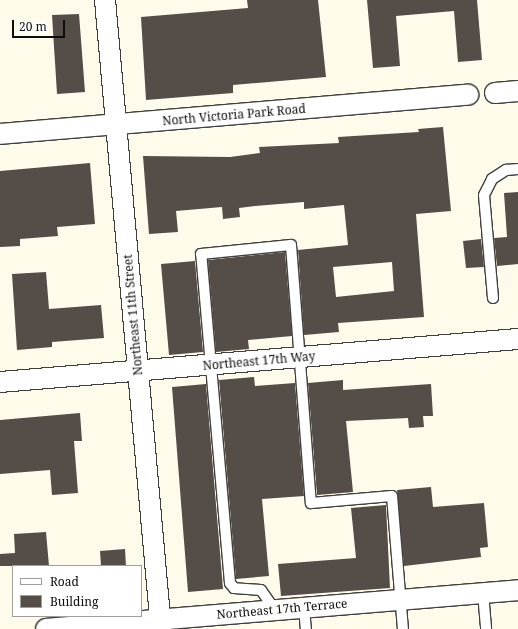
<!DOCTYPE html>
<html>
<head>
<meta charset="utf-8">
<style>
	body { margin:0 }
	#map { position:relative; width:518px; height:629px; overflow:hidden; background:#fffbeb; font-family:"Noto Serif",serif }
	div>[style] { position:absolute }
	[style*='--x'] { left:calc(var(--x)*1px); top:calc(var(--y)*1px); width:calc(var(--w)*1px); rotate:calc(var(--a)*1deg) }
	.building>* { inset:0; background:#554d47 }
	.roads { filter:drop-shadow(1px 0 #3f3f3f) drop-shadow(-1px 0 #3f3f3f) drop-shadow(0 1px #3f3f3f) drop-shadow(0 -1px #3f3f3f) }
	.service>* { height:10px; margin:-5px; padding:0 5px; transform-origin:5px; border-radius:5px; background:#fff }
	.minor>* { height:20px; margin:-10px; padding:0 10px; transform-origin:10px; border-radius:10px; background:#fff }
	span { translate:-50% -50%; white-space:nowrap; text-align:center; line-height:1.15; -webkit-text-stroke:4px #fff; paint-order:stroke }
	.street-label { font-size:12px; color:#0c0c0c }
	.legend { position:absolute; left:12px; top:565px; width:130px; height:52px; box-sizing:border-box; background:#fff; border:1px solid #9e9e9e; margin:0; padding:5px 7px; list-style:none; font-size:12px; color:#0c0c0c }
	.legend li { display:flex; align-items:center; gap:8px; height:20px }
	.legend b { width:20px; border:1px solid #9e9e9e }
	.scale { position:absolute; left:12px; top:20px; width:53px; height:18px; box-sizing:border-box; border:2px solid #0c0c0c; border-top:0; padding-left:5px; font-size:12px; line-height:14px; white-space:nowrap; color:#0c0c0c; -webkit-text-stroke:3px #fff; paint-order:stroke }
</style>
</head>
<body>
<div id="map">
	<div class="building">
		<div style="clip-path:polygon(247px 0,318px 0,326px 77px,233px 85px,233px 93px,146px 100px,141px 17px,248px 8px)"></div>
		<div style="clip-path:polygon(367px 0,477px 0,482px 60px,458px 62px,454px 11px,396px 16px,400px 66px,373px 68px)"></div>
		<div style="clip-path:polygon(79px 14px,85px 92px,57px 94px,52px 15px)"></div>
		<div style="clip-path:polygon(evenodd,443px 127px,451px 211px,416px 214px,424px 317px,338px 323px,339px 332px,304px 335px,298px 250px,348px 245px,344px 205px,304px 209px,304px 202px,255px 206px,239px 208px,240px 217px,223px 219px,222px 207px,176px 211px,178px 232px,149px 234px,143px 156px,230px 157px,260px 153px,259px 147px,339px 143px,338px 137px,419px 132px,418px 129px,443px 127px,392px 262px,394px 291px,336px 297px,333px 267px,392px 262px)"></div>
		<div style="clip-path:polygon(90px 163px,95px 224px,57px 227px,58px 236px,20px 239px,20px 246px,0 247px,0 171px)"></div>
		<div style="clip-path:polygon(518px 192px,518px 264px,497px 266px,494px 238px,507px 237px,504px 193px)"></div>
		<div style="clip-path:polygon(481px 239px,484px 267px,466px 268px,463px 241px)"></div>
		<div style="clip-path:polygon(285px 252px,292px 336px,248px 340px,249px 349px,216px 352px,208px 260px)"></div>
		<div style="clip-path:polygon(195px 261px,203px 352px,169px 355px,161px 264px)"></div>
		<div style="clip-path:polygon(46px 272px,49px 309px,101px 305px,104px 338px,52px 342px,52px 347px,17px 350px,12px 274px)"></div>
		<div style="clip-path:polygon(254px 377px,255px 386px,295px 383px,304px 496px,262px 499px,269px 576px,236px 579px,219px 380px)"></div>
		<div style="clip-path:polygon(343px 380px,343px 390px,431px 384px,433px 416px,423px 416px,424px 427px,409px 428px,408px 418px,346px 421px,353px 492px,317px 495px,308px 383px)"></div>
		<div style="clip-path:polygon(206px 384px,223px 589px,188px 592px,172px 387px)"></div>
		<div style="clip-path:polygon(80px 413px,82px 441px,74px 441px,78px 493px,52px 495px,50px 470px,0 474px,0 420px)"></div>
		<div style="clip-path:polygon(431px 487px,433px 507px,484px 503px,488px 547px,480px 548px,481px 557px,404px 566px,397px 490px)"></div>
		<div style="clip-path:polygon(386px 505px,390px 588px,281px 596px,278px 564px,356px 558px,351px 508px)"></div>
		<div style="clip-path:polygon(46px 532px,49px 566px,0 566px,0 554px,15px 553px,14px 534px)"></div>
		<div style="clip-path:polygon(125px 549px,126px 566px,101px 566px,100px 551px)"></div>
	</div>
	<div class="roads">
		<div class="service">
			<div style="--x:493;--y:298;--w:103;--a:-95"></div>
			<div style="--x:484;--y:195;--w:18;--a:-63"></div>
			<div style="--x:492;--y:179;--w:17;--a:-33"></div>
			<div style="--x:506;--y:170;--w:12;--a:-5"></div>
			<div style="--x:483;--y:593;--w:36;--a:85"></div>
			<div style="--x:304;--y:608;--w:21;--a:85"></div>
			<div style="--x:275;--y:610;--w:24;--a:-125"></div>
			<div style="--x:261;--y:590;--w:27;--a:-176"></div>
			<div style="--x:234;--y:588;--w:6;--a:-129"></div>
			<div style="--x:230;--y:583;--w:330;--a:-95"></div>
			<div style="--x:201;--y:254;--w:90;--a:-5.7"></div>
			<div style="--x:291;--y:245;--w:259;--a:85.6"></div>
			<div style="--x:311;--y:503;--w:81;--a:-4.9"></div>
			<div style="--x:392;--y:496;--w:133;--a:85.3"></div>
		</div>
		<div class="minor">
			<div style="--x:105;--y:0;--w:631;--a:84.91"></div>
			<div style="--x:495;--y:93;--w:23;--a:-5"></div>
			<div style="--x:0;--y:134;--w:470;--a:-4.8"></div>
			<div style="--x:0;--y:382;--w:520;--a:-4.75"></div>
			<div style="--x:46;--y:629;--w:474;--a:-4.7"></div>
		</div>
	</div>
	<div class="street-label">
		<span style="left:234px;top:115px;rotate:-5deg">North Victoria Park Road</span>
		<span style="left:133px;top:315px;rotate:-95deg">Northeast 11th Street</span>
		<span style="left:259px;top:361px;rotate:-5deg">Northeast 17th Way</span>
		<span style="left:282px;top:609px;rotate:-5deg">Northeast 17th Terrace</span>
	</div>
	<ul class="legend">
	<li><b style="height:5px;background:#fff"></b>Road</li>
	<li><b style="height:11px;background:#554d47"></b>Building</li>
	</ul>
	<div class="scale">20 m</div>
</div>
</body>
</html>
